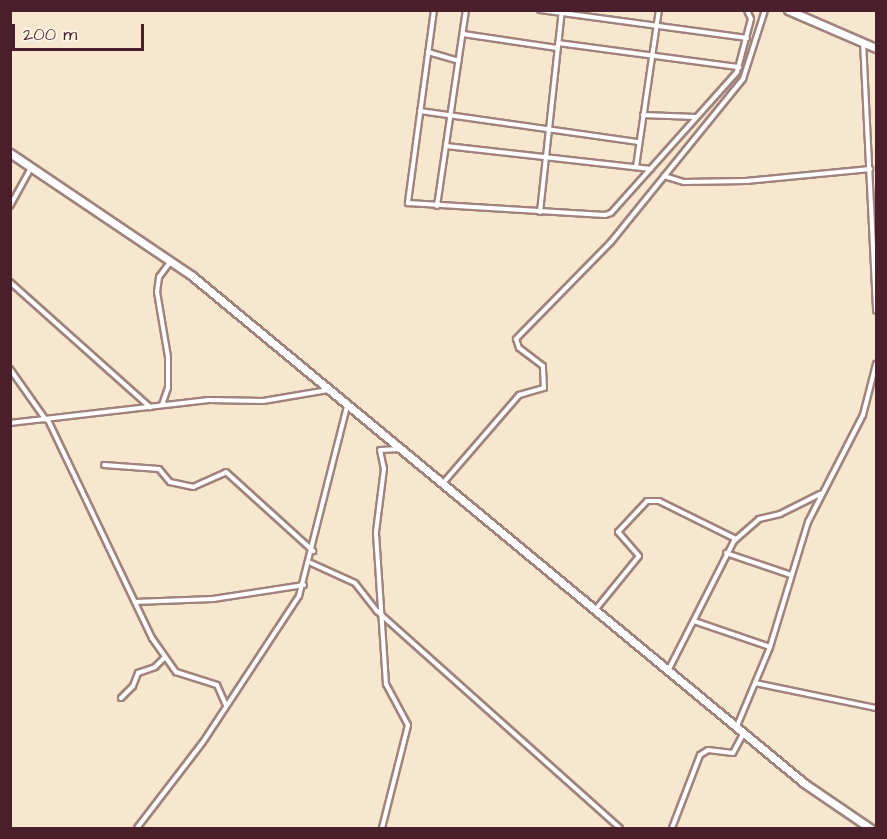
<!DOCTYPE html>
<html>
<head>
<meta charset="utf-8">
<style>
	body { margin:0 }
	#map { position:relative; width:887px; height:839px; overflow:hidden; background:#f7e7ce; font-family:"Architects Daughter",sans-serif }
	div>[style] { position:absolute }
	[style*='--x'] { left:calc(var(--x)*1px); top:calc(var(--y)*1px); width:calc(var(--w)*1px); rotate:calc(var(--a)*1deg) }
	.roads { filter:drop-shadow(2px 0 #a0837c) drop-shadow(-2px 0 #a0837c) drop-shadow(0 2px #a0837c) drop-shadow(0 -2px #a0837c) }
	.minor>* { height:4px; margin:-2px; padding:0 2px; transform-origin:2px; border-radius:2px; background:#fff }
	.primary>* { height:7px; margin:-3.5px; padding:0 3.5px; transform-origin:3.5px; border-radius:3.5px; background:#fff }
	span { translate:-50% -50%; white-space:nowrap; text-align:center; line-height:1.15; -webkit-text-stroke:4.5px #fcf5e5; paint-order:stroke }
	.frame { position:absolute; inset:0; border:12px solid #4a1f2b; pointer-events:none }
	.scale { position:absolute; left:12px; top:24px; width:132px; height:27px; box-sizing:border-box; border:3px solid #4a1f2b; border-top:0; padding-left:8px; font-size:18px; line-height:21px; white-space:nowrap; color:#4a1f2b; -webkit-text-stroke:4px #fcf5e5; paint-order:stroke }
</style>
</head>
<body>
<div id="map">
	<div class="roads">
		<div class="minor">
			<div style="--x:434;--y:10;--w:195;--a:97.7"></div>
			<div style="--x:408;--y:203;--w:197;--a:3.5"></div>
			<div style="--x:605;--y:215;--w:6;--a:-18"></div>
			<div style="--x:611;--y:213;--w:189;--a:-48.2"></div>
			<div style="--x:737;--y:72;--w:55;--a:-75.2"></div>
			<div style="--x:751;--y:19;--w:10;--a:-114"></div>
			<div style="--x:540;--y:10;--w:209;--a:7.7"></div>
			<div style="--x:463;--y:34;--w:95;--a:8.5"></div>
			<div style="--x:863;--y:42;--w:269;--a:87.2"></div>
			<div style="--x:558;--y:43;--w:183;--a:7.6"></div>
			<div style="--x:428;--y:52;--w:32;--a:16"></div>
			<div style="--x:420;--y:111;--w:221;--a:8.1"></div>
			<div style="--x:643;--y:115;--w:53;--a:2.2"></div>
			<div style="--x:446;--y:146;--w:206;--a:6.4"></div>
			<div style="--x:636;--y:167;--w:159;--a:-81.7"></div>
			<div style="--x:664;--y:176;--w:21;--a:17"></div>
			<div style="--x:684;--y:182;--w:62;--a:-0.9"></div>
			<div style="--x:746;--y:181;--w:125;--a:-5.5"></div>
			<div style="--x:10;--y:206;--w:43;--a:-61.1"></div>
			<div style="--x:437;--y:206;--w:198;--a:-81.6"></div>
			<div style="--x:540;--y:212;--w:203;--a:-83.8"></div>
			<div style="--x:10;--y:282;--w:188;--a:41.8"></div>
			<div style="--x:10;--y:369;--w:62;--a:54.8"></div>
			<div style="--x:162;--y:405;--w:18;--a:-71"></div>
			<div style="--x:168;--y:388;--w:31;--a:-90"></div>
			<div style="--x:168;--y:357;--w:66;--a:-99.6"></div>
			<div style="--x:157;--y:292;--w:15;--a:-82"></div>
			<div style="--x:159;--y:277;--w:20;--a:-53"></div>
			<div style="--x:48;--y:420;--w:242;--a:64.5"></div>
			<div style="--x:152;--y:638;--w:42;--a:54.8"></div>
			<div style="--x:176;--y:672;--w:43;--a:17.6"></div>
			<div style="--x:217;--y:685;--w:22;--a:66"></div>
			<div style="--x:10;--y:423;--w:200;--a:-6.6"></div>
			<div style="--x:209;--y:400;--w:54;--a:1.1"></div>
			<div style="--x:263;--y:401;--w:66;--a:-9.6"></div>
			<div style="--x:104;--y:465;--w:55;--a:4.2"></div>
			<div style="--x:159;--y:469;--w:17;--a:50"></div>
			<div style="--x:170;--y:482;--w:24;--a:12"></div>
			<div style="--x:193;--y:487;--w:36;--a:-24"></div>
			<div style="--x:226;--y:472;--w:118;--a:42.2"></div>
			<div style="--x:444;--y:482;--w:115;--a:-49.2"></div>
			<div style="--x:519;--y:395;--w:26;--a:-16"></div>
			<div style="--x:544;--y:388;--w:22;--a:-93"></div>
			<div style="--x:543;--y:366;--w:30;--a:-143"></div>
			<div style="--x:519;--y:348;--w:9;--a:-108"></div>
			<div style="--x:516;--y:339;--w:136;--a:-45.6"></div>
			<div style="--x:611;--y:242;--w:210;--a:-51"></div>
			<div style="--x:743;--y:79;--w:72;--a:-72.3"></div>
			<div style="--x:726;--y:553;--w:69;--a:18.7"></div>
			<div style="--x:311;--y:563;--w:48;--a:24.4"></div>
			<div style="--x:355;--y:583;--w:36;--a:52"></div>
			<div style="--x:377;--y:611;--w:326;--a:41.8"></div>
			<div style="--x:135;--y:602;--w:78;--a:-2.2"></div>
			<div style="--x:213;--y:599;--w:92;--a:-8.7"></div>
			<div style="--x:596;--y:609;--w:68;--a:-50.9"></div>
			<div style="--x:639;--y:556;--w:32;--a:-131"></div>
			<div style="--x:618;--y:532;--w:42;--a:-46.9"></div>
			<div style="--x:647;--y:501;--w:12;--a:0"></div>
			<div style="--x:659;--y:501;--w:86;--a:26.3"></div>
			<div style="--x:694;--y:621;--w:80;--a:18.9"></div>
			<div style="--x:669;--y:669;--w:144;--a:-63.1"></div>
			<div style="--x:734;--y:541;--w:33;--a:-41"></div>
			<div style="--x:759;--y:519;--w:22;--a:-13"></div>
			<div style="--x:780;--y:514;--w:45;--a:-26.6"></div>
			<div style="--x:755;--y:683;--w:124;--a:11.7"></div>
			<div style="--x:121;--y:698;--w:17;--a:-45"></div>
			<div style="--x:133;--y:686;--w:14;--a:-69"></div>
			<div style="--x:138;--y:673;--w:18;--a:-19"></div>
			<div style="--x:155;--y:667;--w:14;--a:-45"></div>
			<div style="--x:737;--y:726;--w:86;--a:-67.3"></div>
			<div style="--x:770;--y:647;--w:131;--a:-73.1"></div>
			<div style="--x:808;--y:522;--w:120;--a:-62.8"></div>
			<div style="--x:863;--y:415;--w:53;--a:-75.7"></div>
			<div style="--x:137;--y:828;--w:108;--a:-52.5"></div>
			<div style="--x:203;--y:742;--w:175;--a:-56.7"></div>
			<div style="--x:299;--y:596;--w:196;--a:-75.8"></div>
			<div style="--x:382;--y:828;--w:106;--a:-75.8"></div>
			<div style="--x:408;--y:725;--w:47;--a:-118.2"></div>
			<div style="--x:386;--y:684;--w:152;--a:-93.8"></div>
			<div style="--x:376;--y:532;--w:64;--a:-82.8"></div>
			<div style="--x:384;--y:469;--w:19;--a:-102"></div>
			<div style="--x:380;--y:450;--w:20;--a:-3"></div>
			<div style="--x:672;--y:828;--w:78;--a:-69"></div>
			<div style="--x:700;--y:755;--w:9;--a:-32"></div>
			<div style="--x:708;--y:750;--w:25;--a:7"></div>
			<div style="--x:733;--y:753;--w:21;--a:-62"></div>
		</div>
		<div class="primary">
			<div style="--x:788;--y:10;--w:96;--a:23.4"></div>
			<div style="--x:10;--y:153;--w:218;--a:34"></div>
			<div style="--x:191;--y:275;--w:796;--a:39.65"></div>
			<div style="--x:804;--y:783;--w:80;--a:34.3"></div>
		</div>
	</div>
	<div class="frame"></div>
	<div class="scale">200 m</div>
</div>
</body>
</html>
